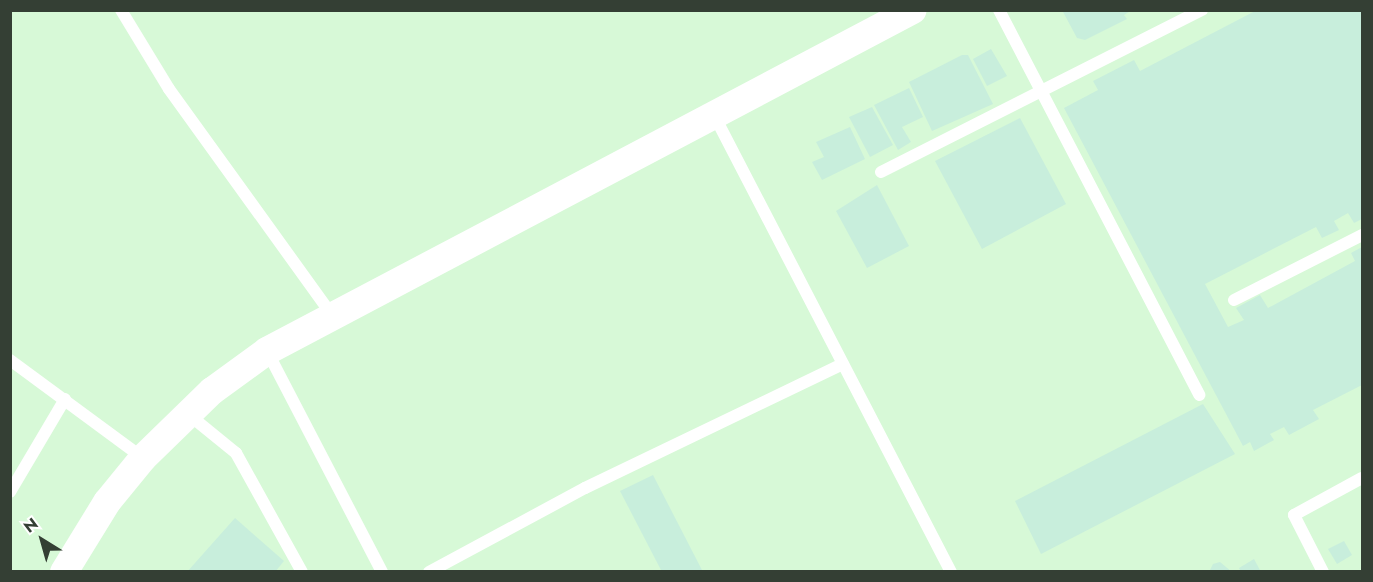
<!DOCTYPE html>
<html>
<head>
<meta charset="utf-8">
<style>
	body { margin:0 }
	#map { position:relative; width:1373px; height:582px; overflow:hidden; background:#efe; font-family:Jost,sans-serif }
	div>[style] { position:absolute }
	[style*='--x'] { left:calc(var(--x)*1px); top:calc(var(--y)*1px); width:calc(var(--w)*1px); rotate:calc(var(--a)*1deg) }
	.built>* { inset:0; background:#d7f9d7 }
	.building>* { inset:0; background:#c8eedc }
	.service>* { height:12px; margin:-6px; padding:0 6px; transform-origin:6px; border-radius:6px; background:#fff }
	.tertiary>* { height:28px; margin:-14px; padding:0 14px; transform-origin:14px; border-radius:14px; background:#fff }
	span { translate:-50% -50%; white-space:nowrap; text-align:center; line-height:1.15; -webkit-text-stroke:6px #fff; paint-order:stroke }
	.frame { position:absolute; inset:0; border:12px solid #343f34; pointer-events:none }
	.north { position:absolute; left:12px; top:510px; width:60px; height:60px; -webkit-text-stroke:4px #fff; paint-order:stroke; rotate:323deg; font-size:16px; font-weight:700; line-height:24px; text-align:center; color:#343f34 }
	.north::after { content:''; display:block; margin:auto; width:21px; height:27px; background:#343f34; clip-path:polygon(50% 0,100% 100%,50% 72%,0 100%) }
</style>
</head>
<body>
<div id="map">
	<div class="built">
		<div style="clip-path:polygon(11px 11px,1362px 11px,1362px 571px,11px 571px)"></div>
	</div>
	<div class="building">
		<div style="clip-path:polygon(1062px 10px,1132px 10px,1124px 15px,1127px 19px,1085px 40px,1077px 38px)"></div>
		<div style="clip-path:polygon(1257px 10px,1362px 10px,1362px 219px,1354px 223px,1348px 213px,1334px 221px,1339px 230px,1322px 238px,1316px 227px,1205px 284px,1228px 327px,1244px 320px,1236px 308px,1260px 295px,1268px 308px,1355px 261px,1351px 253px,1362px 247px,1362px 385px,1313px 410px,1319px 419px,1289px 435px,1284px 427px,1270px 434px,1274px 440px,1254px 451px,1250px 442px,1243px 446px,1064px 108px,1098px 90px,1093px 81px,1134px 60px,1140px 71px)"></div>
		<div style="clip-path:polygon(991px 49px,1007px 76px,987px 86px,973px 59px)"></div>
		<div style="clip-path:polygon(962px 55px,968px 55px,993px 104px,932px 131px,909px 82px)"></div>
		<div style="clip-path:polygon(909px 88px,923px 117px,902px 127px,911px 142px,898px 150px,874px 105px)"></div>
		<div style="clip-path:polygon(872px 107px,893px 145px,870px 157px,849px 117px)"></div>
		<div style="clip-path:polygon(1020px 118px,1066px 204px,982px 249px,935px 161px)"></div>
		<div style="clip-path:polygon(850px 127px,865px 159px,822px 180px,812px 162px,824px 157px,816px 142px)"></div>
		<div style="clip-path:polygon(877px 185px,909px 246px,867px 268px,836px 211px)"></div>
		<div style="clip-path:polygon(1203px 404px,1235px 454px,1041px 554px,1015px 501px)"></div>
		<div style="clip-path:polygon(653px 475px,703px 572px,662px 572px,620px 491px)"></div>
		<div style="clip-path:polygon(235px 518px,284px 561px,275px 572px,187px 572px)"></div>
		<div style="clip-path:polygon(1344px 541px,1352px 555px,1337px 564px,1328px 549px)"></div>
		<div style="clip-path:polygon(1254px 559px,1261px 572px,1241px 572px,1239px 568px)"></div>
		<div style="clip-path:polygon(1220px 562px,1232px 572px,1209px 572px,1213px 564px)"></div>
	</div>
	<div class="service">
		<div style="--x:121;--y:10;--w:92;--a:58.7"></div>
		<div style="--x:169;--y:89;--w:277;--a:54.2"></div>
		<div style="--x:999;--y:10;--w:434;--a:62.5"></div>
		<div style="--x:714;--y:115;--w:515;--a:62.59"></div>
		<div style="--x:881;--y:172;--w:360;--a:-26.8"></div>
		<div style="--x:1234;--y:300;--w:144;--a:-26.9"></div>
		<div style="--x:267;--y:351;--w:249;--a:62.5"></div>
		<div style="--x:10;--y:360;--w:165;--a:36.4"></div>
		<div style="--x:188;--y:414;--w:62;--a:39.1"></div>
		<div style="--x:236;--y:453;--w:136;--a:61"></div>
		<div style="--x:10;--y:492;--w:108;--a:-59.4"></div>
		<div style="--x:429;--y:572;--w:177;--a:-28.3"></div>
		<div style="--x:585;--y:488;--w:286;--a:-25.7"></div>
		<div style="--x:1323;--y:572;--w:64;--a:-117"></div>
		<div style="--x:1294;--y:515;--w:77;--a:-28.6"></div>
	</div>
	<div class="tertiary">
		<div style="--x:64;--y:572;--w:82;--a:-58.4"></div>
		<div style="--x:107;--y:502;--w:57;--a:-50.7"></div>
		<div style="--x:143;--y:458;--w:96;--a:-44.2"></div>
		<div style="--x:212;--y:391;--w:68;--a:-36"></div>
		<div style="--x:267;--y:351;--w:730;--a:-27.83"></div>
	</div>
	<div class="frame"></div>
	<div class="north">N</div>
</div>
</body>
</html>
